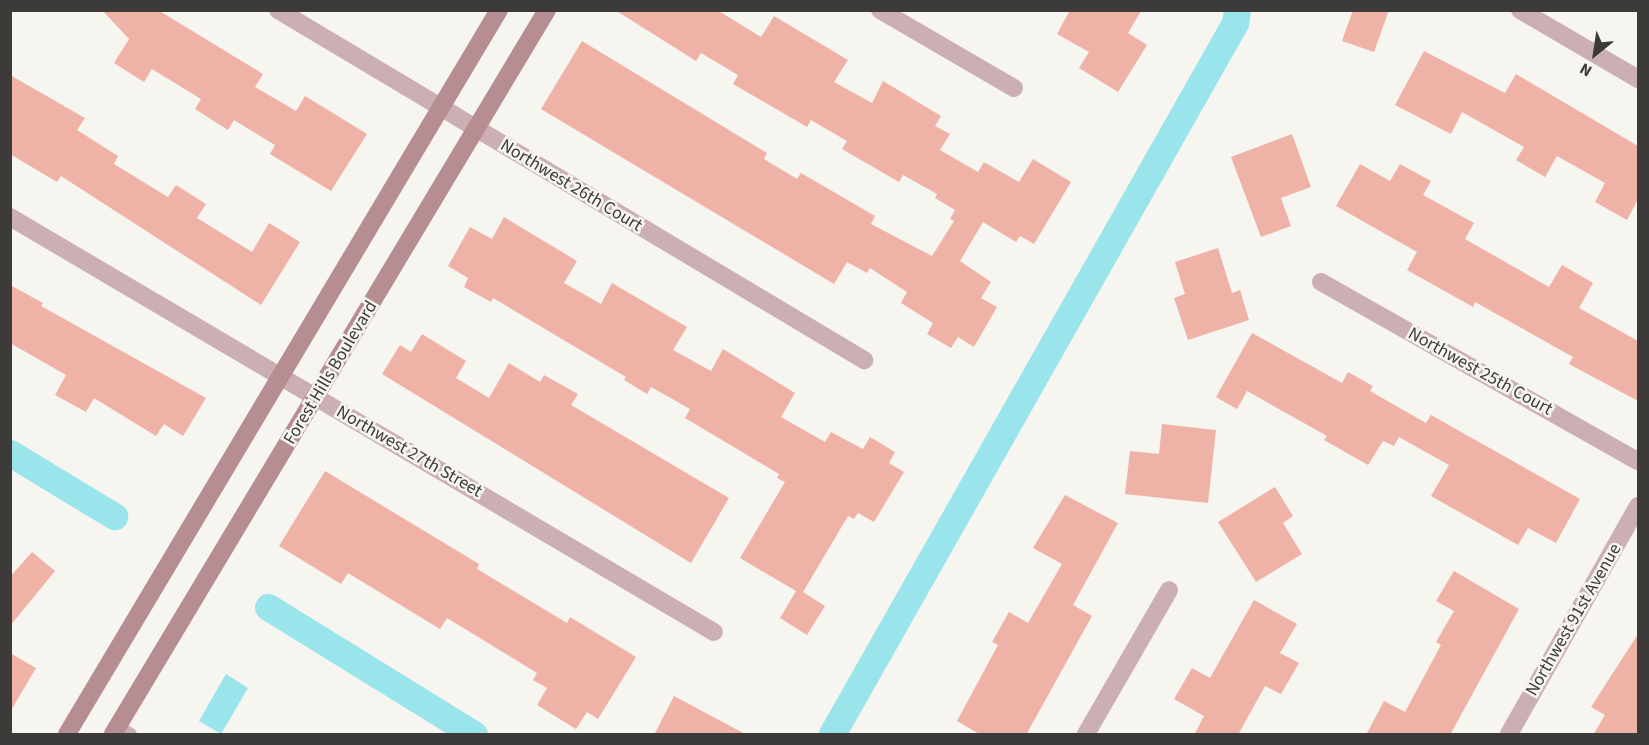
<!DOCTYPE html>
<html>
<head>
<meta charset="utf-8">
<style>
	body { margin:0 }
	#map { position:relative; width:1649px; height:745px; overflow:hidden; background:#f7f5ef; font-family:"Source Sans 3",sans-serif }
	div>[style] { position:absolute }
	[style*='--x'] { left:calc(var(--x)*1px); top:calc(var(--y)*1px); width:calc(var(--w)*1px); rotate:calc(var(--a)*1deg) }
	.water>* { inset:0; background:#9ae4ec }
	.canal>* { height:27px; margin:-13.5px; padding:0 13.5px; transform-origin:13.5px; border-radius:13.5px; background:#9ae4ec }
	.building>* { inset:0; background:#efb2a7 }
	.lane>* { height:12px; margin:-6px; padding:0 6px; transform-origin:6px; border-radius:6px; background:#ccafb3 }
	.street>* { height:18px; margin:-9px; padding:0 9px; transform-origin:9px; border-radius:9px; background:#ccafb3 }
	.secondary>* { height:18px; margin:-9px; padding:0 9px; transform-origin:9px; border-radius:9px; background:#b68d93 }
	span { translate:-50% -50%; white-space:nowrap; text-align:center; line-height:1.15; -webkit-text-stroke:5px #f7f5ef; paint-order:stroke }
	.street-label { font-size:18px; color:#3c3b39 }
	.frame { position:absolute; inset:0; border:12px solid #3c3b39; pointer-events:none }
	.north { position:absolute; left:1565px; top:24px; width:60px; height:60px; -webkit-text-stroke:4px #f7f5ef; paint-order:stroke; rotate:210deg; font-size:16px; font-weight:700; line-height:24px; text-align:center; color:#3c3b39 }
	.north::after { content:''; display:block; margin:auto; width:21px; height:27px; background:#3c3b39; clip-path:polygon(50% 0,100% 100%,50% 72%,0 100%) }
</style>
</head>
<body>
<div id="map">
	<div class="water">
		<div style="clip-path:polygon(226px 674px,248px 688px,221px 734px,199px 721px)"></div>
	</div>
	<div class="canal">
		<div style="--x:10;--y:453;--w:122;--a:31.2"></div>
		<div style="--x:268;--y:607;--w:242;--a:31.7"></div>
		<div style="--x:832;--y:734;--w:817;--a:-60.46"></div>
		<div style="--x:1235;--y:23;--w:13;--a:-81"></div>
	</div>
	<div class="building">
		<div style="clip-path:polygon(102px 10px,158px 10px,263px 74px,255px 87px,296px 111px,305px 96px,367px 134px,331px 191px,270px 154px,275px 145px,234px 120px,228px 130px,195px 109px,201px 99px,152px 69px,144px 82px,114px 63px,129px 39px)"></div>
		<div style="clip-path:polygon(615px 10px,717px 10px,761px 37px,774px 16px,848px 60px,834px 82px,872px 103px,883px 81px,941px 116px,935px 126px,950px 134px,940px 150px,978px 172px,984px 162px,1019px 182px,1033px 159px,1071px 182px,1034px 244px,1020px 236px,1016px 242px,983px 222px,960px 261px,991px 282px,981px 298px,997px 307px,974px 347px,958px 337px,951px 348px,927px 334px,933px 323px,901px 303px,907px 292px,870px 268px,867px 273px,847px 262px,834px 284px,541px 109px,582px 41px,767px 153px,764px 159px,797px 179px,801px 173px,875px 216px,871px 224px,932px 256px,954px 221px,950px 219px,955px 210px,935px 198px,937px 194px,903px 175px,899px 182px,842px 149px,847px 141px,811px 120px,807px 127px,733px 84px,738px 75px,701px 53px,696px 61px)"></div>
		<div style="clip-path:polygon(1070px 10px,1141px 11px,1128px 33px,1147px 45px,1118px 92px,1079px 68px,1089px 52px,1057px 34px)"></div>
		<div style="clip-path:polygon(1353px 10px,1389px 10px,1374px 52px,1342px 41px)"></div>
		<div style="clip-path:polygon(1424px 51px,1505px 93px,1516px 74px,1638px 146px,1638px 199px,1627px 220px,1595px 202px,1605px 183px,1557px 156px,1545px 177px,1516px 160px,1524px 147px,1462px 112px,1451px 134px,1395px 105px)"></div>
		<div style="clip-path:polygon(10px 75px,85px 118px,77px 130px,118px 156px,114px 164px,168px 197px,176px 185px,206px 204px,197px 218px,252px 252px,269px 223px,300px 242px,261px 305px,61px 176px,57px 182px,10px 154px)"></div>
		<div style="clip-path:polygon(1292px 134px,1311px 187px,1281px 198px,1291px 226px,1261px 237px,1231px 157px)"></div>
		<div style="clip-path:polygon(1360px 164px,1390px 181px,1400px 164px,1431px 181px,1423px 195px,1474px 223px,1465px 239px,1549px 287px,1562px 265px,1593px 283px,1579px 308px,1638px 341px,1638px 401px,1569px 364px,1573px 357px,1475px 302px,1473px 307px,1407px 270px,1417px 252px,1336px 206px)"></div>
		<div style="clip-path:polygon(504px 217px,577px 261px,564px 283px,601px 304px,612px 283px,687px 327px,673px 350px,711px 371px,723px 349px,795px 393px,781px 417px,825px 442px,831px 432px,863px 449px,870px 437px,895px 452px,889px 463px,904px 472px,874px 522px,858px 513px,854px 519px,848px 516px,803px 592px,825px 606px,807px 635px,780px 618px,796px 591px,740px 558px,785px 482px,777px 478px,779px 474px,685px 418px,690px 409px,651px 387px,647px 394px,624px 380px,626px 377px,493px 298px,491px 302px,464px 287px,468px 278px,448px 266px,470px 227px,492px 239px)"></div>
		<div style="clip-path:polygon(1218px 248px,1232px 293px,1240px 290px,1249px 320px,1188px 340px,1174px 298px,1185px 294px,1175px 262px)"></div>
		<div style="clip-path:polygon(10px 285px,43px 303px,41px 306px,206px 398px,183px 436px,164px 424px,156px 436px,94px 398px,86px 412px,55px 395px,66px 375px,10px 343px)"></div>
		<div style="clip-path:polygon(1252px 333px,1342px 383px,1348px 372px,1373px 386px,1370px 391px,1426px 423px,1431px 415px,1580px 499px,1556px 543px,1528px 528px,1518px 545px,1431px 496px,1449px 465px,1399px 437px,1394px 446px,1383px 441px,1368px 465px,1324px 440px,1327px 436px,1247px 391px,1237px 409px,1216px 397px)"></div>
		<div style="clip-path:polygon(422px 334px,466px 361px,456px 378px,489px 398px,509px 363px,540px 382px,544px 375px,578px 394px,571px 405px,729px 498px,691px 563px,382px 374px,400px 345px,411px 352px)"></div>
		<div style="clip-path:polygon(1162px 424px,1216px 430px,1208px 503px,1125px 494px,1130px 451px,1159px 454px)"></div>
		<div style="clip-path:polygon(325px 471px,479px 564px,477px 569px,567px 623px,570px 617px,636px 657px,598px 719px,587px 712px,576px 729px,537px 705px,547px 688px,533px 680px,537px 673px,447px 618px,440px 629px,348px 573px,341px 584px,279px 546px)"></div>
		<div style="clip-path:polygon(1275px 487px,1293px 516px,1283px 523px,1302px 554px,1256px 582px,1218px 522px)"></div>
		<div style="clip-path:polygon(1065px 495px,1118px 523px,1073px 605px,1092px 616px,1026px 735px,981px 735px,957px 721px,998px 645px,992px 642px,1009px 612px,1028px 623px,1062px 564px,1033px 548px)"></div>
		<div style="clip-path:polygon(32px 552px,55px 571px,10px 626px,10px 577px)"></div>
		<div style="clip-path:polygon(1454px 571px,1519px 609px,1450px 735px,1366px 735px,1384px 701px,1405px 712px,1441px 645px,1436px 642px,1454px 611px,1436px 601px)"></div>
		<div style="clip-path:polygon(1254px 600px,1297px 624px,1280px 653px,1299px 663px,1281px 694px,1265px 686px,1238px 735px,1194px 735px,1204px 716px,1174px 699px,1192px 668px,1210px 678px)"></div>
		<div style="clip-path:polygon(1638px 634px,1638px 735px,1593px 735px,1605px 715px,1591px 707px)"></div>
		<div style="clip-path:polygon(10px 653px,36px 668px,10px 712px)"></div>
		<div style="clip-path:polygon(674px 696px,747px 735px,654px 735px)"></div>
	</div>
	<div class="lane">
		<div style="--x:117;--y:726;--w:16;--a:30"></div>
	</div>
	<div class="street">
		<div style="--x:278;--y:10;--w:683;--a:30.85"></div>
		<div style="--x:880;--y:10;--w:155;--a:30.2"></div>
		<div style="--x:1520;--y:10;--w:137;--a:30.3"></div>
		<div style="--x:10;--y:217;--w:817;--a:30.52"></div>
		<div style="--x:1321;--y:282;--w:364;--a:29.5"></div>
		<div style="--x:1086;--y:734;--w:166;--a:-60"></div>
		<div style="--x:1509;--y:734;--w:262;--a:-60.5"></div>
	</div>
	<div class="secondary">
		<div style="--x:67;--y:734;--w:843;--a:-59.18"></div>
		<div style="--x:113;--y:734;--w:844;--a:-59.06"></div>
	</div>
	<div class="street-label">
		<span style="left:571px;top:186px;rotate:31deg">Northwest 26th Court</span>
		<span style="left:1480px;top:372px;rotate:29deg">Northwest 25th Court</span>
		<span style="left:331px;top:373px;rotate:-59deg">Forest Hills Boulevard</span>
		<span style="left:409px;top:452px;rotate:30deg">Northwest 27th Street</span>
		<span style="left:1574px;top:620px;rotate:-60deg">Northwest 91st Avenue</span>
	</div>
	<div class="frame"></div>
	<div class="north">N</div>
</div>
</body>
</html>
